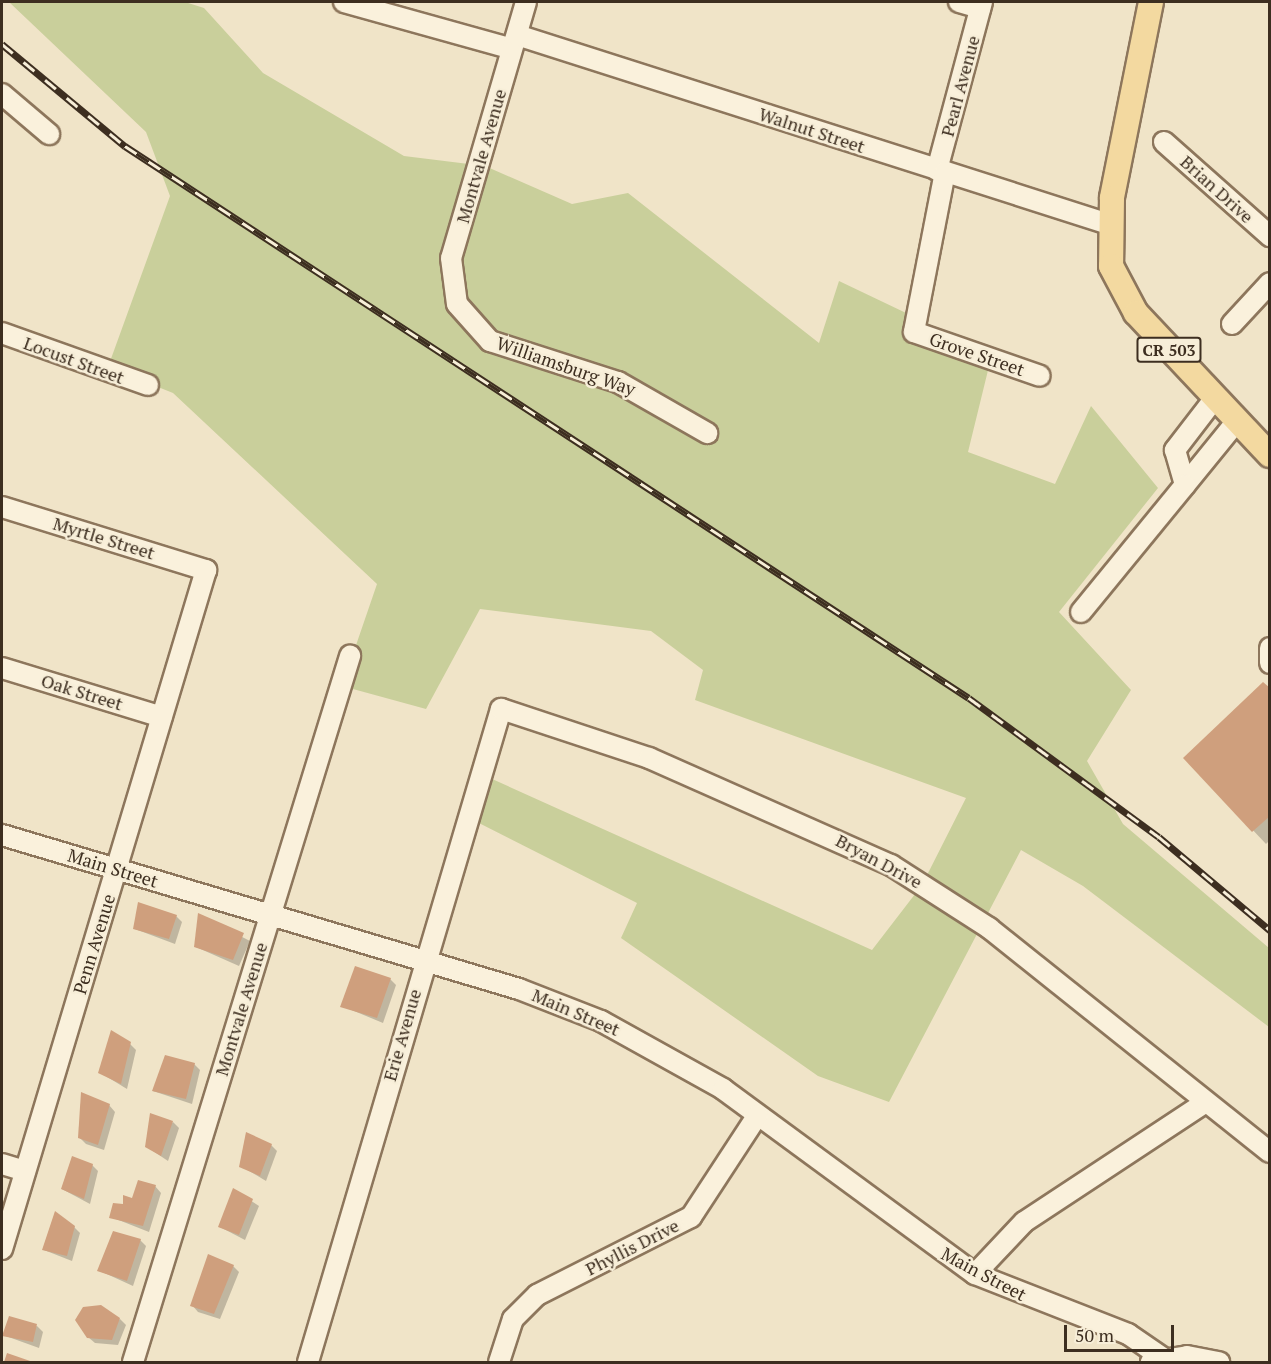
<!DOCTYPE html>
<html>
<head>
<meta charset="utf-8">
<style>
	body { margin:0 }
	#map { position:relative; width:1271px; height:1364px; overflow:hidden; background:#f0e4c8; font-family:"PT Serif",serif }
	div>[style] { position:absolute }
	[style*='--x'] { left:calc(var(--x)*1px); top:calc(var(--y)*1px); width:calc(var(--w)*1px); rotate:calc(var(--a)*1deg) }
	.green>* { inset:0; background:#c9cf9b }
	.shadow>* { inset:0; background:#0003 }
	.building>* { inset:0; background:#cf9f7d }
	.roads { filter:drop-shadow(2px 0 #8d765c) drop-shadow(-2px 0 #8d765c) drop-shadow(0 2px #8d765c) drop-shadow(0 -2px #8d765c) }
	.minor>* { height:20px; margin:-10px; padding:0 10px; transform-origin:10px; border-radius:10px; background:#faf1dc }
	.major>* { height:24px; margin:-12px; padding:0 12px; transform-origin:12px; border-radius:12px; background:#f3d9a0 }
	.rail>* { height:7px; margin-top:-3.5px; transform-origin:0; background:repeating-linear-gradient(90deg,#f7eed8 0 14px,#3d2e20 0 28px); box-sizing:border-box; border-block:2px solid #3d2e20 }
	span { translate:-50% -50%; white-space:nowrap; text-align:center; line-height:1.15; -webkit-text-stroke:5px #f7eed8; paint-order:stroke }
	.shield-label span { padding:2px 4px; background:#f7eed8; border:2px solid; border-radius:4px; -webkit-text-stroke-width:0 }
	.shield-label { font-size:16px; color:#3d2e20; font-weight:700 }
	.street-label { font-size:18px; color:#3d2e20 }
	.frame { position:absolute; inset:0; border:3px solid #3d2e20; pointer-events:none }
	.scale { position:absolute; left:1064px; top:1325px; width:110px; height:27px; box-sizing:border-box; border:3px solid #3d2e20; border-top:0; padding-left:8px; font-size:18px; line-height:21px; white-space:nowrap; color:#3d2e20; -webkit-text-stroke:4px #f7eed8; paint-order:stroke }
</style>
</head>
<body>
<div id="map">
	<div class="green">
		<div style="clip-path:polygon(9px 2px,185px 2px,204px 8px,263px 73px,404px 156px,485px 166px,572px 204px,628px 193px,819px 343px,839px 281px,992px 354px,968px 452px,1055px 484px,1091px 406px,1158px 488px,1059px 612px,1131px 690px,1087px 761px,1123px 824px,1269px 948px,1269px 1027px,1083px 886px,1021px 850px,889px 1102px,818px 1076px,621px 938px,637px 903px,471px 819px,481px 774px,872px 950px,922px 885px,966px 798px,695px 700px,703px 670px,651px 631px,480px 609px,426px 709px,342px 686px,377px 584px,173px 393px,108px 367px,170px 196px,146px 132px)"></div>
	</div>
	<div class="shadow">
		<div style="clip-path:polygon(1270px 690px,1270px 840px,1266px 844px,1185px 758px)"></div>
		<div style="clip-path:polygon(199px 915px,250px 941px,239px 966px,196px 947px)"></div>
		<div style="clip-path:polygon(176px 916px,182px 922px,175px 944px,135px 929px)"></div>
		<div style="clip-path:polygon(390px 979px,396px 985px,383px 1023px,342px 1006px)"></div>
		<div style="clip-path:polygon(130px 1044px,136px 1050px,127px 1089px,99px 1072px)"></div>
		<div style="clip-path:polygon(194px 1064px,200px 1070px,192px 1104px,153px 1091px)"></div>
		<div style="clip-path:polygon(109px 1105px,115px 1112px,104px 1150px,86px 1144px,79px 1137px)"></div>
		<div style="clip-path:polygon(173px 1122px,179px 1128px,168px 1161px,147px 1147px)"></div>
		<div style="clip-path:polygon(271px 1145px,277px 1151px,266px 1181px,241px 1166px)"></div>
		<div style="clip-path:polygon(92px 1165px,98px 1171px,90px 1204px,62px 1189px)"></div>
		<div style="clip-path:polygon(155px 1186px,161px 1193px,149px 1232px,111px 1217px)"></div>
		<div style="clip-path:polygon(234px 1190px,259px 1206px,245px 1240px,220px 1227px)"></div>
		<div style="clip-path:polygon(74px 1227px,80px 1233px,72px 1261px,44px 1250px)"></div>
		<div style="clip-path:polygon(140px 1240px,146px 1246px,133px 1286px,98px 1270px)"></div>
		<div style="clip-path:polygon(233px 1266px,239px 1272px,220px 1319px,198px 1312px,192px 1305px)"></div>
		<div style="clip-path:polygon(120px 1319px,126px 1325px,118px 1345px,95px 1343px,88px 1337px)"></div>
		<div style="clip-path:polygon(37px 1326px,43px 1332px,39px 1348px,3px 1335px)"></div>
	</div>
	<div class="building">
		<div style="clip-path:polygon(1263px 682px,1270px 688px,1270px 816px,1252px 832px,1183px 758px)"></div>
		<div style="clip-path:polygon(138px 902px,177px 915px,169px 939px,133px 929px)"></div>
		<div style="clip-path:polygon(198px 913px,244px 933px,233px 960px,194px 947px)"></div>
		<div style="clip-path:polygon(355px 966px,391px 978px,377px 1018px,340px 1007px)"></div>
		<div style="clip-path:polygon(111px 1030px,131px 1042px,121px 1084px,98px 1073px)"></div>
		<div style="clip-path:polygon(165px 1055px,195px 1063px,186px 1099px,152px 1091px)"></div>
		<div style="clip-path:polygon(81px 1092px,110px 1104px,98px 1145px,78px 1138px)"></div>
		<div style="clip-path:polygon(150px 1113px,173px 1121px,161px 1156px,145px 1147px)"></div>
		<div style="clip-path:polygon(246px 1132px,272px 1144px,260px 1176px,239px 1167px)"></div>
		<div style="clip-path:polygon(72px 1156px,93px 1164px,84px 1199px,61px 1189px)"></div>
		<div style="clip-path:polygon(138px 1180px,156px 1185px,143px 1226px,109px 1218px,113px 1203px,123px 1204px,123px 1195px,132px 1198px)"></div>
		<div style="clip-path:polygon(233px 1188px,253px 1199px,239px 1235px,218px 1227px)"></div>
		<div style="clip-path:polygon(55px 1211px,75px 1226px,67px 1256px,42px 1250px)"></div>
		<div style="clip-path:polygon(113px 1231px,141px 1239px,127px 1281px,97px 1271px)"></div>
		<div style="clip-path:polygon(208px 1254px,234px 1265px,214px 1314px,190px 1306px)"></div>
		<div style="clip-path:polygon(101px 1305px,120px 1318px,112px 1340px,87px 1338px,75px 1320px,83px 1307px)"></div>
		<div style="clip-path:polygon(9px 1316px,37px 1324px,33px 1342px,2px 1336px)"></div>
		<div style="clip-path:polygon(7px 1353px,33px 1362px,4px 1362px)"></div>
	</div>
	<div class="roads">
		<div class="minor">
			<div style="--x:344;--y:2;--w:174;--a:15.6"></div>
			<div style="--x:526;--y:2;--w:267;--a:106.3"></div>
			<div style="--x:451;--y:258;--w:46;--a:82.6"></div>
			<div style="--x:457;--y:304;--w:50;--a:48.3"></div>
			<div style="--x:490;--y:341;--w:134;--a:17.8"></div>
			<div style="--x:618;--y:382;--w:103;--a:29.8"></div>
			<div style="--x:959;--y:2;--w:22;--a:16"></div>
			<div style="--x:517;--y:35;--w:621;--a:17.71"></div>
			<div style="--x:2;--y:94;--w:62;--a:40.4"></div>
			<div style="--x:1164;--y:142;--w:142;--a:41.6"></div>
			<div style="--x:937;--y:170;--w:174;--a:-75"></div>
			<div style="--x:945;--y:172;--w:163;--a:101"></div>
			<div style="--x:914;--y:332;--w:133;--a:19.2"></div>
			<div style="--x:1232;--y:324;--w:56;--a:-47.2"></div>
			<div style="--x:2;--y:333;--w:155;--a:19.6"></div>
			<div style="--x:1215;--y:398;--w:66;--a:127.6"></div>
			<div style="--x:1175;--y:450;--w:36;--a:74"></div>
			<div style="--x:1185;--y:485;--w:82;--a:-50.9"></div>
			<div style="--x:2;--y:507;--w:214;--a:17.2"></div>
			<div style="--x:206;--y:570;--w:709;--a:106.72"></div>
			<div style="--x:1081;--y:612;--w:164;--a:-50.7"></div>
			<div style="--x:1270;--y:648;--w:15;--a:90"></div>
			<div style="--x:2;--y:668;--w:167;--a:17"></div>
			<div style="--x:2;--y:835;--w:539;--a:16.59"></div>
			<div style="--x:519;--y:989;--w:88;--a:21.3"></div>
			<div style="--x:601;--y:1021;--w:140;--a:29.1"></div>
			<div style="--x:723;--y:1089;--w:313;--a:36.3"></div>
			<div style="--x:975;--y:1274;--w:164;--a:21.4"></div>
			<div style="--x:1128;--y:1334;--w:42;--a:34.4"></div>
			<div style="--x:2;--y:1164;--w:24;--a:17"></div>
			<div style="--x:975;--y:1274;--w:71;--a:-46.7"></div>
			<div style="--x:1024;--y:1222;--w:218;--a:-33.4"></div>
			<div style="--x:133;--y:1362;--w:739;--a:-72.91"></div>
			<div style="--x:308;--y:1362;--w:681;--a:-73.53"></div>
			<div style="--x:501;--y:709;--w:156;--a:18.3"></div>
			<div style="--x:649;--y:758;--w:265;--a:23.9"></div>
			<div style="--x:891;--y:865;--w:117;--a:32.7"></div>
			<div style="--x:989;--y:928;--w:359;--a:38.6"></div>
			<div style="--x:499;--y:1362;--w:45;--a:-72"></div>
			<div style="--x:513;--y:1319;--w:34;--a:-45"></div>
			<div style="--x:537;--y:1295;--w:173;--a:-26.9"></div>
			<div style="--x:691;--y:1217;--w:121;--a:-56.8"></div>
			<div style="--x:1151;--y:1362;--w:36;--a:-9"></div>
			<div style="--x:1187;--y:1356;--w:33;--a:11"></div>
		</div>
		<div class="major">
			<div style="--x:1151;--y:2;--w:200;--a:101.3"></div>
			<div style="--x:1112;--y:198;--w:68;--a:90.8"></div>
			<div style="--x:1111;--y:266;--w:53;--a:62"></div>
			<div style="--x:1136;--y:313;--w:195;--a:46.7"></div>
		</div>
	</div>
	<div class="rail">
		<div style="--x:2;--y:44;--w:160;--a:39.7"></div>
		<div style="--x:125;--y:146;--w:1008;--a:33.19"></div>
		<div style="--x:969;--y:698;--w:235;--a:36.2"></div>
		<div style="--x:1159;--y:837;--w:145;--a:40"></div>
	</div>
	<div class="shield-label">
		<span style="left:1169px;top:350px">CR 503</span>
	</div>
	<div class="street-label">
		<span style="left:960px;top:86px;rotate:-75deg">Pearl Avenue</span>
		<span style="left:812px;top:130px;rotate:18deg">Walnut Street</span>
		<span style="left:481px;top:156px;rotate:-74deg">Montvale Avenue</span>
		<span style="left:1217px;top:189px;rotate:42deg">Brian Drive</span>
		<span style="left:977px;top:354px;rotate:19deg">Grove Street</span>
		<span style="left:74px;top:360px;rotate:20deg">Locust Street</span>
		<span style="left:566px;top:366px;rotate:19deg">Williamsburg Way</span>
		<span style="left:104px;top:538px;rotate:17deg">Myrtle Street</span>
		<span style="left:82px;top:692px;rotate:17deg">Oak Street</span>
		<span style="left:879px;top:861px;rotate:28deg">Bryan Drive</span>
		<span style="left:113px;top:868px;rotate:17deg">Main Street</span>
		<span style="left:94px;top:944px;rotate:-73deg">Penn Avenue</span>
		<span style="left:241px;top:1009px;rotate:-73deg">Montvale Avenue</span>
		<span style="left:576px;top:1012px;rotate:23deg">Main Street</span>
		<span style="left:402px;top:1035px;rotate:-74deg">Erie Avenue</span>
		<span style="left:632px;top:1247px;rotate:-27deg">Phyllis Drive</span>
		<span style="left:984px;top:1274px;rotate:28deg">Main Street</span>
	</div>
	<div class="frame"></div>
	<div class="scale">50 m</div>
</div>
</body>
</html>
